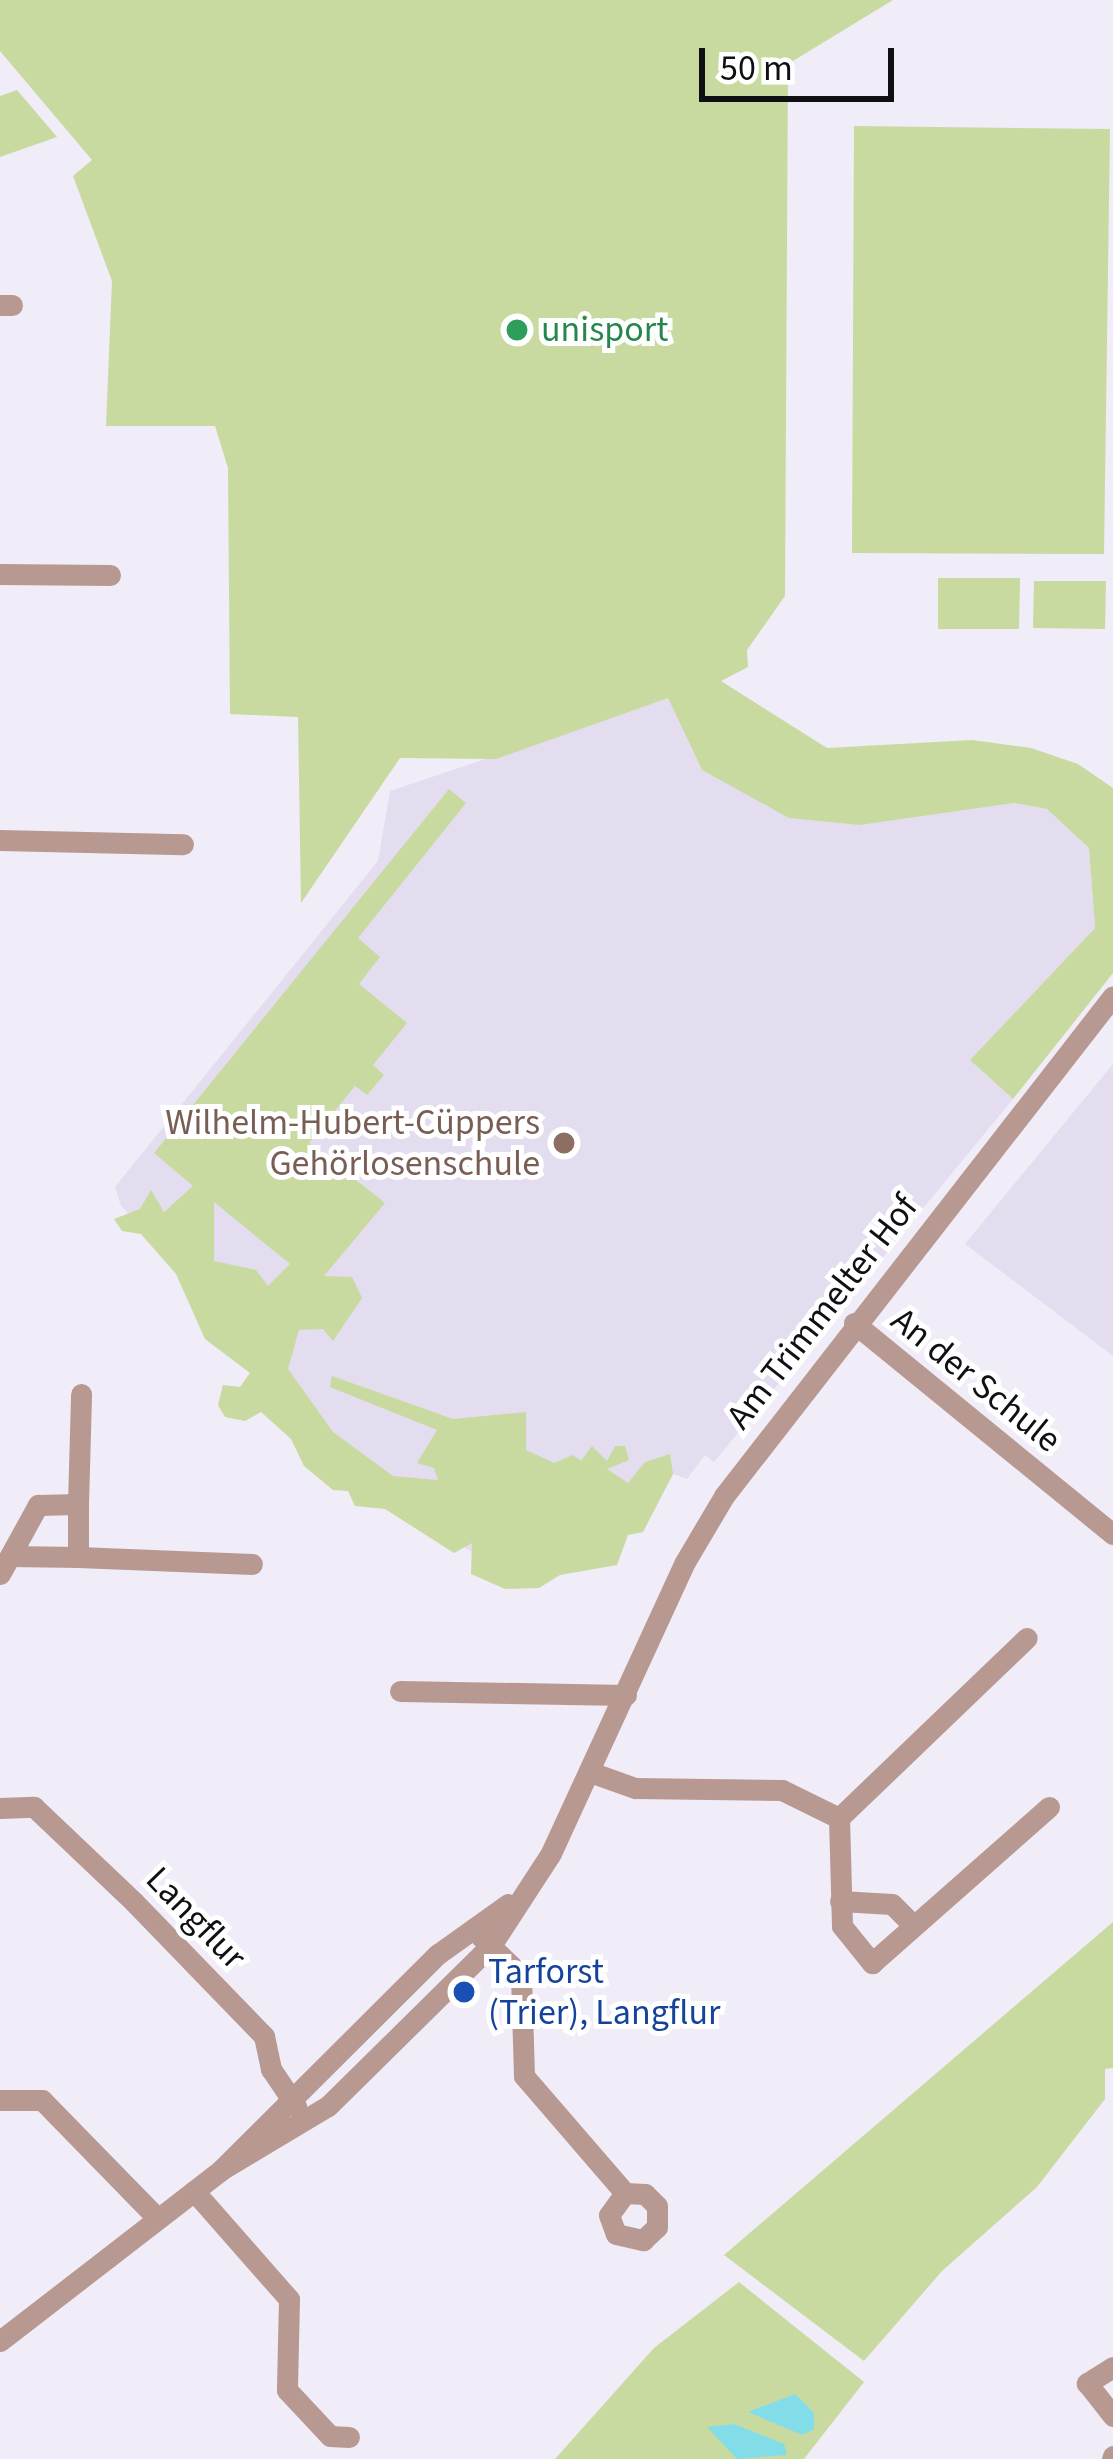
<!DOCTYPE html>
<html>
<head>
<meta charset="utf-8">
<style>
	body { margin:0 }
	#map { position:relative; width:1113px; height:2459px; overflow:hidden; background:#f0ecf8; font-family:"Source Sans 3",sans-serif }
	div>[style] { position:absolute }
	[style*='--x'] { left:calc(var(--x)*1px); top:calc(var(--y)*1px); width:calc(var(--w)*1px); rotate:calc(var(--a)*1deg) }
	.built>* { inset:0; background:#e3ddef }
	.green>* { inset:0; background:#c8daa0 }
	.water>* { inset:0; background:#83dde8 }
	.street>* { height:21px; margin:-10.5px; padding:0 10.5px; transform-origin:10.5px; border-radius:10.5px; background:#b89991 }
	.dots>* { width:33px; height:33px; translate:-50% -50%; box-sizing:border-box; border:6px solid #fff; border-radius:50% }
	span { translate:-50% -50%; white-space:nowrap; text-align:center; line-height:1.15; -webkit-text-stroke:10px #fff; paint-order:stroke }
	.leisure-label { font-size:36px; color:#27864d }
	.left { translate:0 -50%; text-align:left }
	.education-label { font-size:36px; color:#785e54 }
	.right { translate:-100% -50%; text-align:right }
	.street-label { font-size:36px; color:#100f13 }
	.transit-label { font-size:36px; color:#164399 }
	.scale { position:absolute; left:699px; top:48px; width:195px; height:54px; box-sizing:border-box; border:6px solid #100f13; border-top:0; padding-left:15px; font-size:36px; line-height:42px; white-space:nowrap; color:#100f13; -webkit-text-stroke:9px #fff; paint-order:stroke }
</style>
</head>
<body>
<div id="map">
	<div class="built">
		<div style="clip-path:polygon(668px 698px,702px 770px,860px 825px,1014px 803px,1047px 809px,1089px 848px,1095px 928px,970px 1060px,1013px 1099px,714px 1462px,705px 1455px,687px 1479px,665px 1471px,502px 1569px,333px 1472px,247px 1325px,121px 1206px,115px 1187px,378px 861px,390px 791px)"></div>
		<div style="clip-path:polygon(1113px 1064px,1113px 1356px,965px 1244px)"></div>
	</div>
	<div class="green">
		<div style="clip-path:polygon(0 0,893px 0,788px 64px,785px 596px,747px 650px,748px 667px,721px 681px,827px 748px,972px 740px,1031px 748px,1078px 764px,1113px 788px,1113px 973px,1013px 1099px,970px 1060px,1095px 928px,1089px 848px,1047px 809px,1014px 803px,860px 825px,789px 818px,702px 770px,668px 698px,496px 759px,400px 758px,301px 903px,298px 717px,230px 714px,228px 468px,215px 426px,106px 426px,112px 281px,73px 176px,92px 160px,0 51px)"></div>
		<div style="clip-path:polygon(17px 90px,57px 137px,0 157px,0 96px)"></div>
		<div style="clip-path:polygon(854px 126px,1110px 129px,1104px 554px,852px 553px)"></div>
		<div style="clip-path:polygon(938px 578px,1020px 578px,1019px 629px,938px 629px)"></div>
		<div style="clip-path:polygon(1034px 581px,1106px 581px,1105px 629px,1033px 628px)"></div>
		<div style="clip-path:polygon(evenodd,449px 789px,466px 803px,358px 938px,380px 957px,359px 984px,407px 1023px,373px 1065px,384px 1075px,367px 1095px,355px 1086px,309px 1143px,385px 1203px,324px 1276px,352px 1277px,362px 1298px,333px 1341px,323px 1329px,299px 1330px,288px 1369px,333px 1432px,393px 1476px,438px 1480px,434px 1468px,417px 1463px,437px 1430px,330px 1387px,332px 1376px,453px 1419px,526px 1412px,526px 1450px,554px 1463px,573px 1455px,581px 1461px,592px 1446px,607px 1461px,615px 1446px,625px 1446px,629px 1460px,607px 1469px,628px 1483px,645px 1462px,670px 1454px,673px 1474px,643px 1532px,628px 1535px,617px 1565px,560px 1575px,539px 1588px,505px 1589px,471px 1574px,472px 1543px,454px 1553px,385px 1509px,355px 1506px,348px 1491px,333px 1490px,304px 1466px,291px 1439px,261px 1412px,245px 1421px,225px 1417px,218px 1405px,223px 1385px,240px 1387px,250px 1373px,205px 1339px,176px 1274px,141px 1234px,122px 1231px,114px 1219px,140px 1209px,151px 1190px,164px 1212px,193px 1186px,154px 1153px,449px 789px,214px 1202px,290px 1264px,268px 1286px,256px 1270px,214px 1261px,214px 1202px)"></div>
		<div style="clip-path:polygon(1113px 1922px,1113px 2068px,1105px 2069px,1105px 2099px,1037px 2187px,942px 2271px,864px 2361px,724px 2255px)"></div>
		<div style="clip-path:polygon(739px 2282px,864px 2382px,804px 2459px,555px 2459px,654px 2348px)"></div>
	</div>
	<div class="water">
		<div style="clip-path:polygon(795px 2394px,814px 2413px,814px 2429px,802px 2435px,748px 2412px)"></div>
		<div style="clip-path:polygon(734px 2424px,784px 2444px,787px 2455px,737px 2459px,707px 2427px)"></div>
	</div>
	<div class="street">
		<div style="--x:0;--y:305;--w:12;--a:0"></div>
		<div style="--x:0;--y:574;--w:110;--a:0.5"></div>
		<div style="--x:0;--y:840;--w:183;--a:1.3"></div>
		<div style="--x:854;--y:1323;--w:334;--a:39.2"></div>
		<div style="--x:78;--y:1504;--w:110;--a:-88.4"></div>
		<div style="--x:78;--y:1557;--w:174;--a:2.3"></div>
		<div style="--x:0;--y:1574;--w:79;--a:-61.2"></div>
		<div style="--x:38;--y:1505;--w:40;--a:-1.4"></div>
		<div style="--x:78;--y:1504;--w:53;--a:90"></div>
		<div style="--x:78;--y:1557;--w:68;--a:-179.2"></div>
		<div style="--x:400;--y:1691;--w:226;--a:1"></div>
		<div style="--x:590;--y:1772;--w:48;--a:19.6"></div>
		<div style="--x:635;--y:1788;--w:147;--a:0.8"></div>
		<div style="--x:782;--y:1790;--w:64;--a:26.2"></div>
		<div style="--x:839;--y:1818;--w:108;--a:88.4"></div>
		<div style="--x:842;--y:1926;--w:48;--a:51"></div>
		<div style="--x:872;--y:1963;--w:236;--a:-41.4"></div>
		<div style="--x:0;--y:1808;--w:34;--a:-2"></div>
		<div style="--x:34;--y:1807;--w:138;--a:43.5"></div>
		<div style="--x:134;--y:1902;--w:187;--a:45.9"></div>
		<div style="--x:264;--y:2036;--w:34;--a:78"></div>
		<div style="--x:271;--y:2069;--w:45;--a:56"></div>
		<div style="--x:839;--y:1818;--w:260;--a:-43.8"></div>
		<div style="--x:840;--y:1901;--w:52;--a:3.3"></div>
		<div style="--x:892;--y:1904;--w:30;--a:45"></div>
		<div style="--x:481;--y:1937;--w:55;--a:43.5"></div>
		<div style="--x:521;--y:1975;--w:101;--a:88.3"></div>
		<div style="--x:524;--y:2076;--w:155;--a:49.2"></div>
		<div style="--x:625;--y:2193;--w:27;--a:126"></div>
		<div style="--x:609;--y:2215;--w:20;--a:70"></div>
		<div style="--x:616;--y:2234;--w:28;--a:13"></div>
		<div style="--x:643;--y:2240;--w:19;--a:-43"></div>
		<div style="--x:657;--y:2227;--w:21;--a:-90"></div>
		<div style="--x:657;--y:2206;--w:17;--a:-135"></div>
		<div style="--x:645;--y:2194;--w:20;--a:-177"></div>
		<div style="--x:0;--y:2100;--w:42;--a:0"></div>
		<div style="--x:42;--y:2100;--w:163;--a:45.7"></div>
		<div style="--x:221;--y:2170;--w:125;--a:-30.9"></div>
		<div style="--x:328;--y:2106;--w:231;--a:-44.6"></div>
		<div style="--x:492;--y:1944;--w:108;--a:-57"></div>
		<div style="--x:551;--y:1853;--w:320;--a:-65.3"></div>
		<div style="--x:685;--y:1562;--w:77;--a:-59.4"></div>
		<div style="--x:724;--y:1496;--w:633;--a:-52.12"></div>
		<div style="--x:194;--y:2191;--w:144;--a:48.7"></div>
		<div style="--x:289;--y:2299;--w:91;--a:91.3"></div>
		<div style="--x:287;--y:2390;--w:63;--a:46.9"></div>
		<div style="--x:330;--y:2436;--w:19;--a:3"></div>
		<div style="--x:0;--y:2341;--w:279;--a:-37.7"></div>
		<div style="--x:221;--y:2170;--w:306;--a:-44.9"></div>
		<div style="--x:438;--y:1954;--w:86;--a:-35.5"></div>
		<div style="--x:1113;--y:2367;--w:31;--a:148"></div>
		<div style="--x:1087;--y:2383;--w:42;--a:51.8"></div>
		<div style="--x:1112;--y:2459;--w:3;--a:-72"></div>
	</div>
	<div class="dots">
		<div style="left:517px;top:330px;background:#2e9e5b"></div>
		<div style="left:564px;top:1143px;background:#8d6e63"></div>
		<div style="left:464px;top:1992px;background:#1a4fb4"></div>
	</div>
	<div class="leisure-label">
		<span class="left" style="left:541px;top:330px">unisport</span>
	</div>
	<div class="education-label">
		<span class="right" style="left:540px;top:1143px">Wilhelm-Hubert-Cüppers<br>Gehörlosenschule</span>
	</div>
	<div class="street-label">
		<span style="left:822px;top:1312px;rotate:-52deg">Am Trimmelter Hof</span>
		<span style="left:976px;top:1380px;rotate:39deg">An der Schule</span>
		<span style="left:196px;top:1918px;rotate:46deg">Langflur</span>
	</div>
	<div class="transit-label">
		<span class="left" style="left:488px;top:1992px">Tarforst<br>(Trier), Langflur</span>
	</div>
	<div class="scale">50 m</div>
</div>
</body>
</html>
